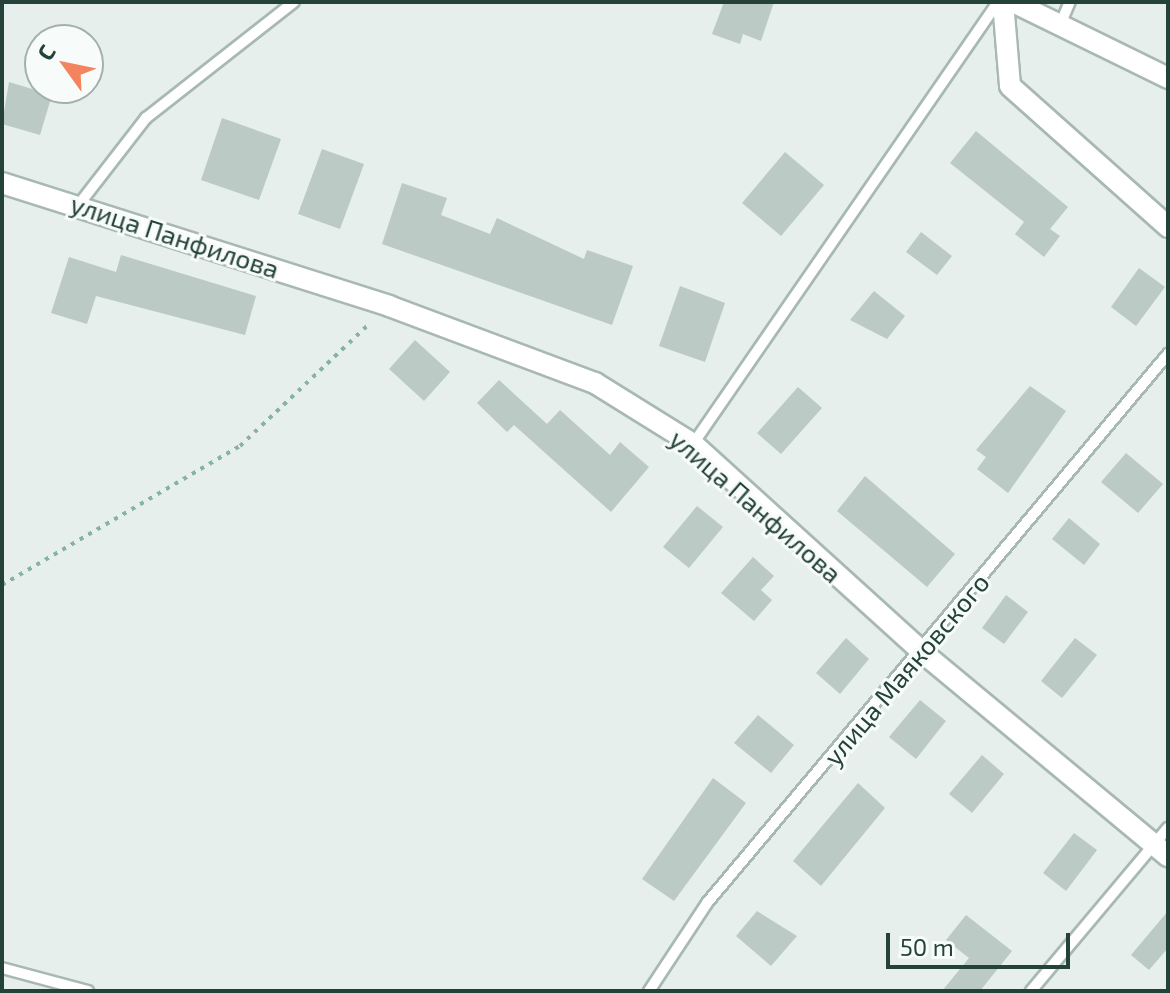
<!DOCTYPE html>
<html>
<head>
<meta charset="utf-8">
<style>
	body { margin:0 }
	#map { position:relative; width:1170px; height:993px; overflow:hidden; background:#e6efeb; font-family:"Exo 2",sans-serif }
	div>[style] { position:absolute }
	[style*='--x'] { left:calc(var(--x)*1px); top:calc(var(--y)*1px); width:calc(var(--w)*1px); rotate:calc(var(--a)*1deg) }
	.building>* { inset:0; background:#bbcac4 }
	.path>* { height:4px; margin-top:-2px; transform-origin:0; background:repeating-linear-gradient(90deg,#86b3a5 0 4px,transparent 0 10px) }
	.roads { filter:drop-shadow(2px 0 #a8b8b2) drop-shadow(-2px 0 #a8b8b2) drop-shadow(0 2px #a8b8b2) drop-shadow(0 -2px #a8b8b2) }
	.lane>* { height:10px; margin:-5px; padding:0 5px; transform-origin:5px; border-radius:5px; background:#fff }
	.street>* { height:20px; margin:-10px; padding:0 10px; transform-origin:10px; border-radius:10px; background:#fff }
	span { translate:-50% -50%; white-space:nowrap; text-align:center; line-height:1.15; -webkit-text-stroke:6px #f7fbf9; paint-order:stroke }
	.street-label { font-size:26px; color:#24423a }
	.frame { position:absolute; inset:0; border:4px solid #24423a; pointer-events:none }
	.north { position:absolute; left:24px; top:24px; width:80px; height:80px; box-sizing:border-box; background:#f7fbf9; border:2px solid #a3b1ad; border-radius:50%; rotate:303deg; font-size:22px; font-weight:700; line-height:32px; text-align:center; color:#24423a }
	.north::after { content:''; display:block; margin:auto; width:28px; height:36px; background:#f4845f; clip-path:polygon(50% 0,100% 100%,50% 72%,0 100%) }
	.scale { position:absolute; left:886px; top:933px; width:184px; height:36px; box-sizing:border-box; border:4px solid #24423a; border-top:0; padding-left:10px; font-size:24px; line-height:28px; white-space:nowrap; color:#24423a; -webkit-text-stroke:6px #f7fbf9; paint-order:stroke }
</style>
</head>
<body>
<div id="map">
	<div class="building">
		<div style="clip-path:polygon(724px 2px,774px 2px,761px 41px,743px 34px,740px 44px,712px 34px)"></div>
		<div style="clip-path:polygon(9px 82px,52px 95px,40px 135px,2px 124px)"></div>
		<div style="clip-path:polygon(222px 118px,281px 139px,259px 200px,201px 180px)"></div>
		<div style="clip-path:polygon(976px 131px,1068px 207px,1050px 229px,1060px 236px,1044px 257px,1015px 234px,1024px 222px,950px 163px)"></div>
		<div style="clip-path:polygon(322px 149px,364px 164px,340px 229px,298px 214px)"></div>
		<div style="clip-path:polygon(785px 152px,824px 185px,781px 236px,742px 203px)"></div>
		<div style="clip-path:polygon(402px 183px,447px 198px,441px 215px,490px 234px,497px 218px,584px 259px,587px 250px,633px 266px,612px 325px,382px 244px)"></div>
		<div style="clip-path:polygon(921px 232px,952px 256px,937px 275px,906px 252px)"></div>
		<div style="clip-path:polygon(121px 255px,256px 296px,245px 335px,96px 296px,87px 324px,51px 313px,69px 257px,116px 272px)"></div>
		<div style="clip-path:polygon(1139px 268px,1165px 287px,1136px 326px,1111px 307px)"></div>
		<div style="clip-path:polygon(680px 286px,725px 303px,705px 362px,659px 346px)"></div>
		<div style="clip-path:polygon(874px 291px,905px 316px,887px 339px,850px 320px)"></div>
		<div style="clip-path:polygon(415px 340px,450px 372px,424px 401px,389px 369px)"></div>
		<div style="clip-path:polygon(499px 380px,547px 424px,560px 410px,610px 455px,620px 442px,649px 467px,611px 512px,514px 425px,507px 432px,477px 403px)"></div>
		<div style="clip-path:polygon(1030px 386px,1066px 411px,1008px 493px,977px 469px,986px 457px,976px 450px)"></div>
		<div style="clip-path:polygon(798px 387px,822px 408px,781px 454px,757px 433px)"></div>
		<div style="clip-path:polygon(1126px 453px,1163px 484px,1138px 513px,1101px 482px)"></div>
		<div style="clip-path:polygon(865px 476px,955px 554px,927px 587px,837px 511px)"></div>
		<div style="clip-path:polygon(697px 506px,723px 527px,689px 568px,663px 547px)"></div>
		<div style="clip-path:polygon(1069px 518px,1100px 544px,1084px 565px,1052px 539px)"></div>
		<div style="clip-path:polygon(753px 557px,774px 576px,761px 590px,772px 600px,754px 621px,721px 593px)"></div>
		<div style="clip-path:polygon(1006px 595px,1028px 612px,1004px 644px,982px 628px)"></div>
		<div style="clip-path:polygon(846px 638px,869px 659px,840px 694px,816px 673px)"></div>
		<div style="clip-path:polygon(1075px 638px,1097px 655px,1062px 698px,1041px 681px)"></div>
		<div style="clip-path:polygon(920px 700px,946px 721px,916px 759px,889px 737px)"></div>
		<div style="clip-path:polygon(758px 715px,794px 745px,771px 773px,734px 743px)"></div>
		<div style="clip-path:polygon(982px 755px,1004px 774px,972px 813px,949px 794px)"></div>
		<div style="clip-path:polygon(713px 778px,746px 803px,674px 901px,642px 879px)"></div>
		<div style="clip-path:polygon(858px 783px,885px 808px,821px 886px,793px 861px)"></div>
		<div style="clip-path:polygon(1074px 833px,1097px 850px,1066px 891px,1043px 873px)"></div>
		<div style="clip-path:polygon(757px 911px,797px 936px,771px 966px,736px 936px)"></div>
		<div style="clip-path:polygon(1168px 911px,1168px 948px,1149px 970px,1131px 955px)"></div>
		<div style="clip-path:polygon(966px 915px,1012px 951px,980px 991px,942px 991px,969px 958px,946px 940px)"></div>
	</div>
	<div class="path">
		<div style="--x:2;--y:585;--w:276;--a:-30.3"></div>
		<div style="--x:240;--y:446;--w:178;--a:-43.4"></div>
	</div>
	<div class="roads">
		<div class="lane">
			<div style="--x:1060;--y:25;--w:25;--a:-67"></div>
			<div style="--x:80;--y:203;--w:108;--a:-52.2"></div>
			<div style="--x:146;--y:118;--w:188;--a:-38.1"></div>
			<div style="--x:693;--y:444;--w:537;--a:-55.39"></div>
			<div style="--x:2;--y:968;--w:89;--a:15"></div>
			<div style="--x:649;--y:991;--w:105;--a:-56.6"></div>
			<div style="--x:707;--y:903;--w:717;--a:-49.98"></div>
			<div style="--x:1031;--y:991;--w:213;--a:-50"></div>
		</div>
		<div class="street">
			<div style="--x:1003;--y:2;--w:84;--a:85.2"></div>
			<div style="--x:1010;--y:86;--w:212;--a:41.7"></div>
			<div style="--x:1013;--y:2;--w:173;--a:26.1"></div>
			<div style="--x:2;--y:183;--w:406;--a:17.6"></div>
			<div style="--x:389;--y:306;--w:220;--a:20.5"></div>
			<div style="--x:595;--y:383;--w:115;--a:31.9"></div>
			<div style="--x:693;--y:444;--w:309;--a:42.2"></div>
			<div style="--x:922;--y:652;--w:320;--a:39.7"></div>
		</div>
	</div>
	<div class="street-label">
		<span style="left:175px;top:236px;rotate:18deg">улица Панфилова</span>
		<span style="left:756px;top:506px;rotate:41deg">улица Панфилова</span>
		<span style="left:906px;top:669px;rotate:-50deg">улица Маяковского</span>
	</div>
	<div class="frame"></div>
	<div class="north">С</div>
	<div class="scale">50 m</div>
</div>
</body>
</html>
